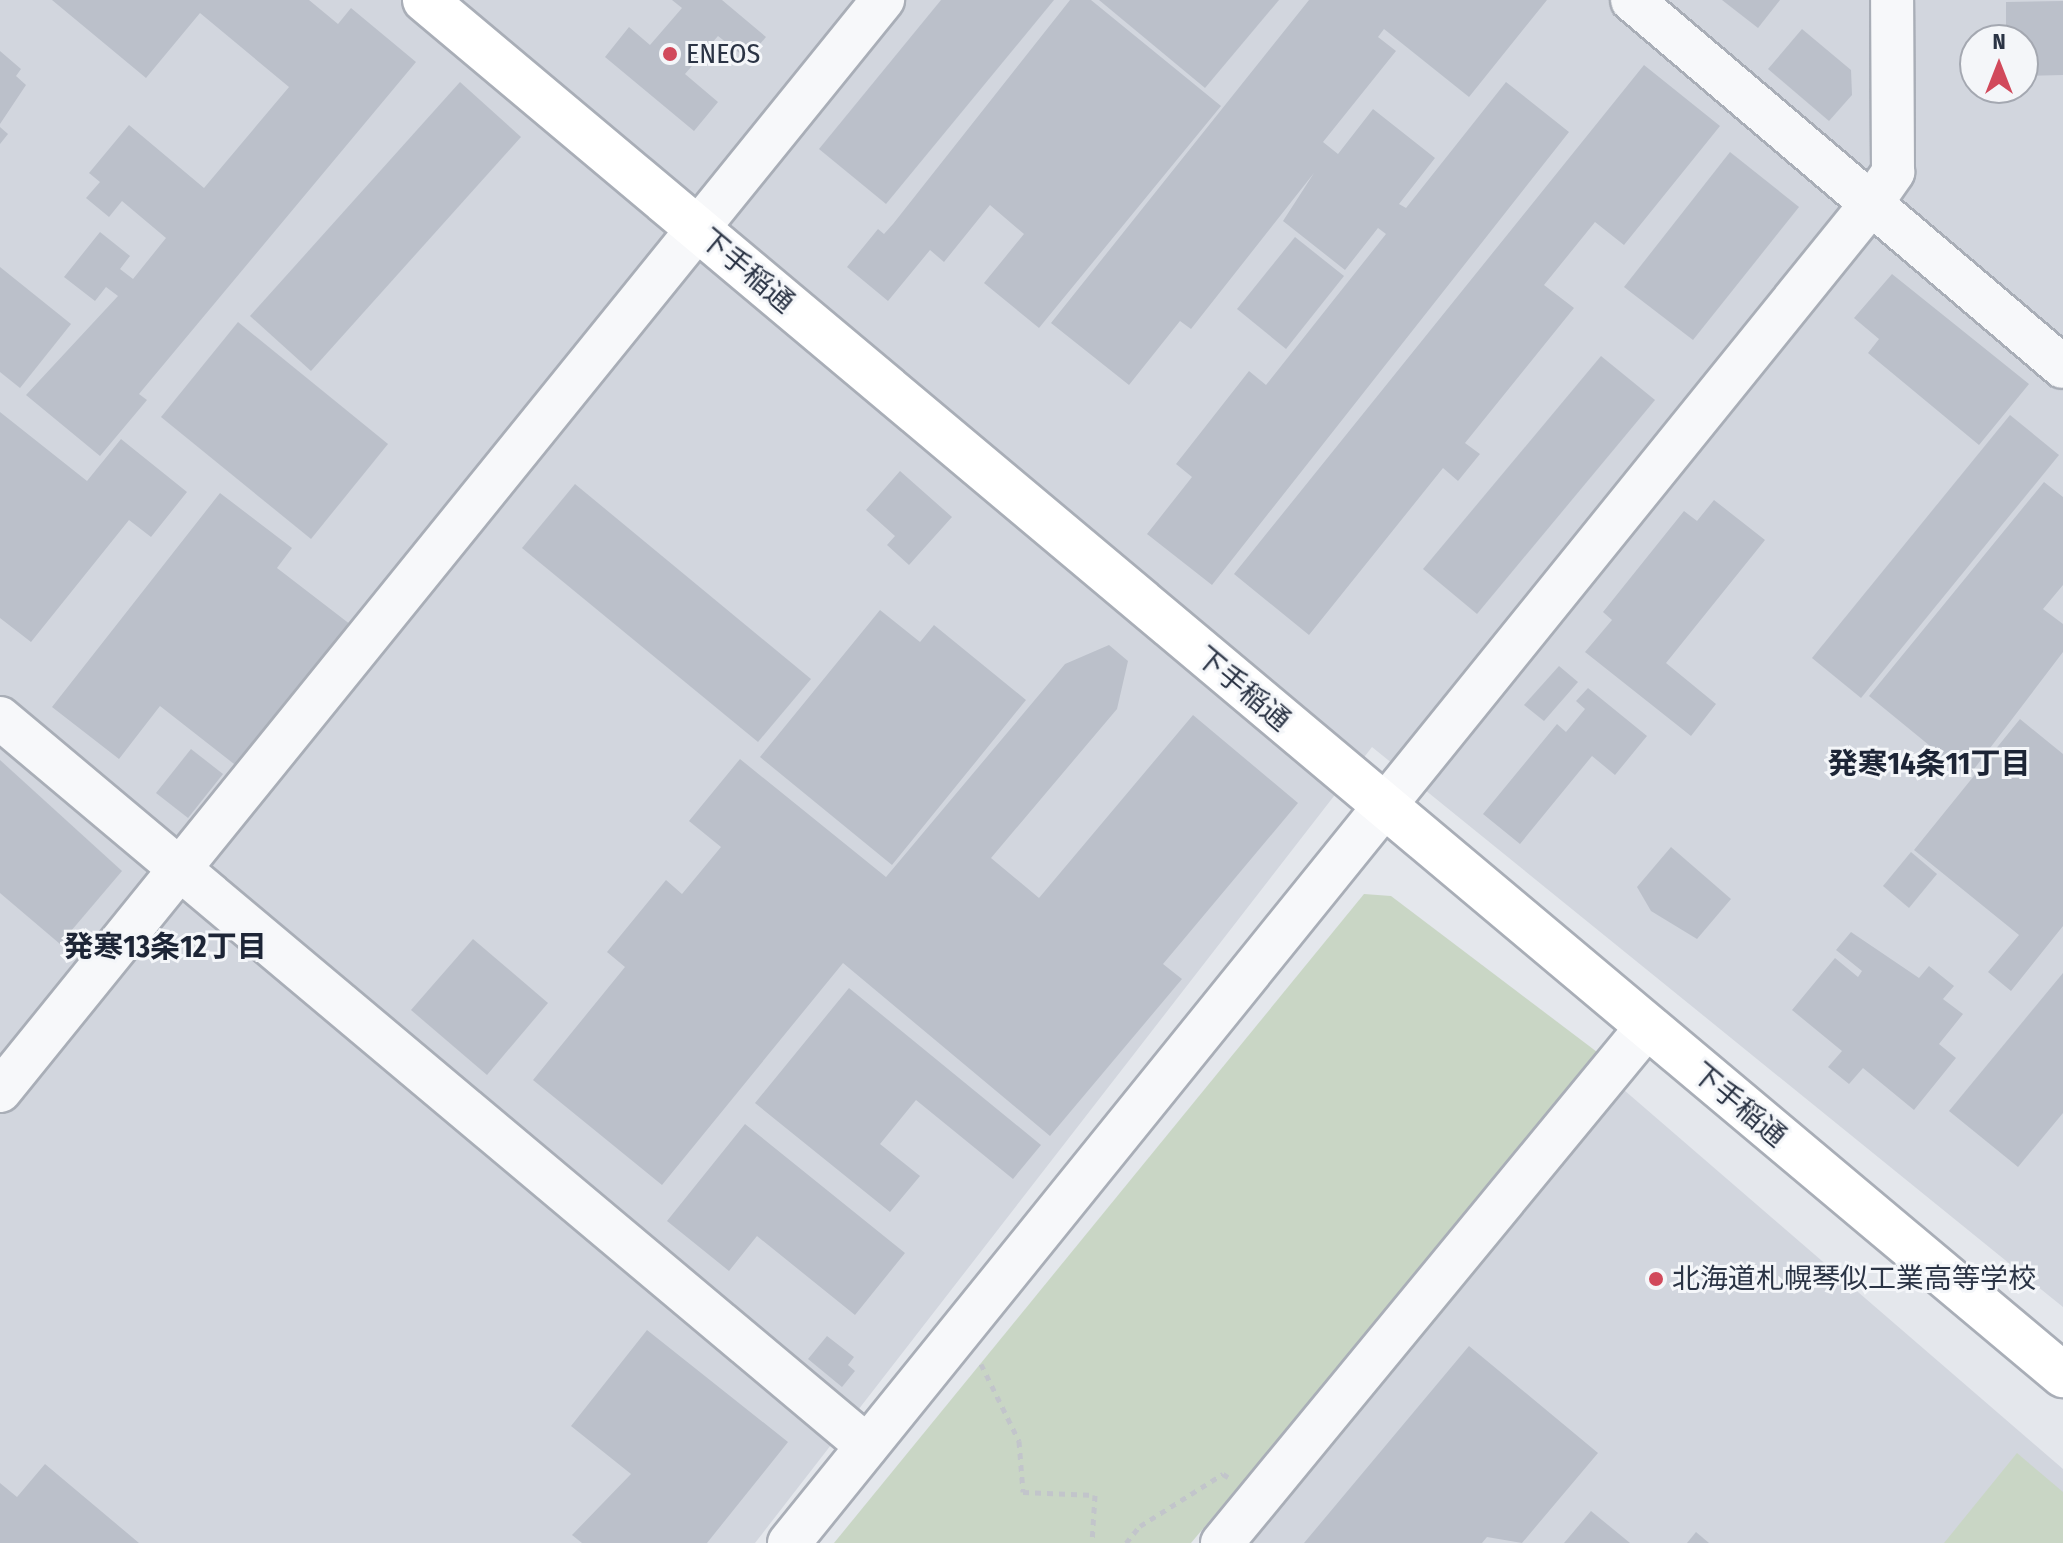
<!DOCTYPE html>
<html>
<head>
<meta charset="utf-8">
<style>
	body { margin:0 }
	#map { position:relative; width:2063px; height:1543px; overflow:hidden; background:#e4e7ec; font-family:"Fira Sans Condensed","Noto Sans JP",sans-serif }
	div>[style] { position:absolute }
	[style*='--x'] { left:calc(var(--x)*1px); top:calc(var(--y)*1px); width:calc(var(--w)*1px); rotate:calc(var(--a)*1deg) }
	.built>* { inset:0; background:#d2d6de }
	.green>* { inset:0; background:#c9d6c5 }
	.building>* { inset:0; background:#bbc0ca }
	.path>* { height:5px; margin-top:-2.5px; transform-origin:0; background:repeating-linear-gradient(90deg,#c2c5cb 0 6px,transparent 0 12px) }
	.roads { filter:drop-shadow(2px 0 #a9aeb7) drop-shadow(-2px 0 #a9aeb7) drop-shadow(0 2px #a9aeb7) drop-shadow(0 -2px #a9aeb7) }
	.street>* { height:42px; margin:-21px; padding:0 21px; transform-origin:21px; border-radius:21px; background:#f7f8fa }
	.secondary>* { height:44px; margin:-22px; padding:0 22px; transform-origin:22px; border-radius:22px; background:#fff }
	.dots>* { width:22px; height:22px; translate:-50% -50%; box-sizing:border-box; border:4px solid #f4f6f9; border-radius:50% }
	span { translate:-50% -50%; white-space:nowrap; text-align:center; line-height:1.15; -webkit-text-stroke:6px #f4f6f9; paint-order:stroke }
	.poi-label { font-size:28px; color:#2b3445 }
	.left { translate:0 -50%; text-align:left }
	.street-label { font-size:28px; color:#2b3445 }
	.neighbourhood-label { font-size:30px; color:#1d2536; font-weight:700 }
	.north { position:absolute; left:1959px; top:24px; width:80px; height:80px; box-sizing:border-box; background:#f4f6f9; border:2px solid #a4a8b1; border-radius:50%; rotate:0deg; font-size:22px; font-weight:700; line-height:32px; text-align:center; color:#2b3445 }
	.north::after { content:''; display:block; margin:auto; width:28px; height:36px; background:#d1495b; clip-path:polygon(50% 0,100% 100%,50% 72%,0 100%) }
</style>
</head>
<body>
<div id="map">
	<div class="built">
		<div style="clip-path:polygon(evenodd,0 0,2063px 0,2063px 1307px,1372px 747px,755px 1543px,0 1543px,0 0,1975px 40px,2023px 40px,2023px 88px,1975px 88px,1975px 40px)"></div>
		<div style="clip-path:polygon(1624px 1090px,2063px 1469px,2063px 1543px,1252px 1543px)"></div>
	</div>
	<div class="green">
		<div style="clip-path:polygon(1364px 894px,1391px 896px,1601px 1055px,1191px 1543px,834px 1543px)"></div>
		<div style="clip-path:polygon(2017px 1453px,2063px 1492px,2063px 1543px,1944px 1543px)"></div>
	</div>
	<div class="building">
		<div style="clip-path:polygon(52px 0,309px 0,338px 24px,351px 8px,416px 62px,139px 394px,147px 400px,100px 456px,26px 395px,118px 296px,106px 287px,95px 301px,64px 277px,100px 232px,130px 256px,120px 269px,133px 279px,166px 238px,122px 201px,109px 217px,86px 198px,100px 182px,89px 173px,129px 125px,204px 188px,289px 87px,200px 13px,146px 78px)"></div>
		<div style="clip-path:polygon(672px 0,722px 0,766px 37px,747px 59px,718px 36px,685px 74px,718px 102px,694px 131px,605px 57px,629px 27px,650px 45px,682px 8px)"></div>
		<div style="clip-path:polygon(941px 0,1054px 0,886px 204px,819px 149px)"></div>
		<div style="clip-path:polygon(1070px 0,1091px 0,1221px 106px,1039px 328px,984px 283px,1024px 234px,990px 205px,944px 262px,930px 250px,888px 301px,847px 267px,878px 229px,884px 234px,893px 224px)"></div>
		<div style="clip-path:polygon(1099px 0,1279px 0,1205px 88px)"></div>
		<div style="clip-path:polygon(1309px 0,1547px 0,1469px 97px,1384px 29px,1378px 37px,1396px 51px,1323px 142px,1338px 154px,1373px 109px,1435px 158px,1399px 204px,1406px 208px,1506px 82px,1569px 132px,1212px 585px,1147px 534px,1192px 477px,1176px 464px,1249px 371px,1266px 385px,1386px 234px,1378px 228px,1345px 270px,1283px 221px,1314px 173px,1191px 329px,1180px 321px,1129px 385px,1051px 323px)"></div>
		<div style="clip-path:polygon(1722px 0,1780px 0,1758px 28px)"></div>
		<div style="clip-path:polygon(2063px 1px,2063px 75px,2023px 76px,2023px 40px,2006px 40px,2006px 2px)"></div>
		<div style="clip-path:polygon(1802px 29px,1851px 70px,1852px 95px,1829px 121px,1768px 69px)"></div>
		<div style="clip-path:polygon(0 51px,21px 69px,16px 76px,26px 85px,0 124px)"></div>
		<div style="clip-path:polygon(1644px 65px,1720px 126px,1624px 245px,1595px 222px,1544px 285px,1574px 308px,1465px 443px,1480px 454px,1458px 481px,1443px 468px,1309px 635px,1234px 574px)"></div>
		<div style="clip-path:polygon(460px 82px,521px 137px,311px 371px,250px 316px)"></div>
		<div style="clip-path:polygon(0 127px,8px 134px,0 144px)"></div>
		<div style="clip-path:polygon(1730px 152px,1799px 207px,1693px 340px,1624px 287px)"></div>
		<div style="clip-path:polygon(1295px 237px,1344px 276px,1286px 349px,1237px 309px)"></div>
		<div style="clip-path:polygon(0 267px,71px 324px,20px 388px,0 372px)"></div>
		<div style="clip-path:polygon(1892px 274px,2029px 384px,1979px 445px,1868px 353px,1879px 339px,1854px 318px)"></div>
		<div style="clip-path:polygon(238px 322px,388px 444px,311px 539px,161px 417px)"></div>
		<div style="clip-path:polygon(1601px 356px,1655px 400px,1477px 614px,1423px 569px)"></div>
		<div style="clip-path:polygon(0 412px,87px 481px,121px 439px,187px 492px,151px 537px,129px 520px,31px 642px,0 618px)"></div>
		<div style="clip-path:polygon(2010px 415px,2059px 455px,1861px 698px,1812px 658px)"></div>
		<div style="clip-path:polygon(900px 471px,952px 517px,909px 565px,887px 545px,895px 536px,866px 510px)"></div>
		<div style="clip-path:polygon(2044px 482px,2063px 497px,2063px 585px,2043px 609px,2063px 624px,2063px 652px,1968px 777px,1869px 696px)"></div>
		<div style="clip-path:polygon(575px 484px,811px 679px,758px 742px,522px 548px)"></div>
		<div style="clip-path:polygon(220px 493px,292px 548px,277px 568px,355px 628px,243px 771px,160px 706px,119px 759px,52px 707px)"></div>
		<div style="clip-path:polygon(1714px 500px,1765px 540px,1666px 663px,1716px 704px,1691px 736px,1585px 652px,1612px 620px,1603px 612px,1684px 511px,1697px 521px)"></div>
		<div style="clip-path:polygon(880px 610px,920px 642px,934px 625px,1026px 700px,892px 865px,760px 757px)"></div>
		<div style="clip-path:polygon(1109px 645px,1128px 661px,1117px 709px,991px 858px,1039px 898px,1193px 715px,1298px 803px,1163px 964px,1182px 979px,1050px 1136px,843px 963px,662px 1185px,533px 1080px,625px 967px,607px 952px,666px 880px,682px 894px,721px 847px,689px 821px,740px 759px,886px 877px,1065px 664px)"></div>
		<div style="clip-path:polygon(1559px 666px,1578px 682px,1544px 721px,1524px 705px)"></div>
		<div style="clip-path:polygon(1588px 688px,1647px 736px,1615px 775px,1592px 756px,1520px 844px,1483px 814px,1557px 724px,1566px 732px,1585px 709px,1576px 701px)"></div>
		<div style="clip-path:polygon(2020px 719px,2063px 754px,2063px 926px,2011px 991px,1988px 972px,2019px 935px,1914px 850px)"></div>
		<div style="clip-path:polygon(191px 749px,223px 774px,188px 818px,156px 793px)"></div>
		<div style="clip-path:polygon(0 760px,122px 871px,60px 944px,0 893px)"></div>
		<div style="clip-path:polygon(1671px 847px,1731px 899px,1697px 939px,1651px 911px,1637px 887px)"></div>
		<div style="clip-path:polygon(1911px 852px,1937px 874px,1909px 908px,1883px 886px)"></div>
		<div style="clip-path:polygon(1851px 932px,1919px 978px,1929px 966px,1954px 986px,1943px 999px,1963px 1014px,1939px 1044px,1956px 1058px,1914px 1110px,1863px 1068px,1849px 1084px,1828px 1067px,1842px 1051px,1792px 1010px,1835px 958px,1858px 977px,1862px 971px,1836px 950px)"></div>
		<div style="clip-path:polygon(473px 939px,548px 1003px,487px 1075px,411px 1010px)"></div>
		<div style="clip-path:polygon(2063px 973px,2063px 1113px,2018px 1167px,1949px 1111px)"></div>
		<div style="clip-path:polygon(849px 988px,1041px 1145px,1013px 1179px,916px 1100px,880px 1144px,920px 1176px,890px 1212px,755px 1103px)"></div>
		<div style="clip-path:polygon(745px 1124px,905px 1253px,855px 1315px,757px 1236px,729px 1271px,667px 1221px)"></div>
		<div style="clip-path:polygon(647px 1330px,788px 1442px,707px 1543px,582px 1543px,572px 1535px,631px 1474px,571px 1426px)"></div>
		<div style="clip-path:polygon(827px 1336px,854px 1357px,848px 1365px,855px 1371px,842px 1387px,808px 1359px)"></div>
		<div style="clip-path:polygon(1469px 1346px,1598px 1453px,1522px 1543px,1487px 1537px,1482px 1543px,1304px 1543px)"></div>
		<div style="clip-path:polygon(45px 1464px,139px 1543px,0 1543px,0 1483px,17px 1497px)"></div>
		<div style="clip-path:polygon(1591px 1511px,1630px 1543px,1564px 1543px)"></div>
		<div style="clip-path:polygon(1696px 1532px,1709px 1543px,1687px 1543px)"></div>
	</div>
	<div class="path">
		<div style="--x:981;--y:1364;--w:86;--a:63.7"></div>
		<div style="--x:1019;--y:1441;--w:51;--a:85.5"></div>
		<div style="--x:1023;--y:1492;--w:72;--a:2.4"></div>
		<div style="--x:1095;--y:1495;--w:48;--a:93.6"></div>
		<div style="--x:1126;--y:1543;--w:22;--a:-51"></div>
		<div style="--x:1140;--y:1526;--w:98;--a:-32.1"></div>
		<div style="--x:1223;--y:1474;--w:6;--a:31"></div>
	</div>
	<div class="roads">
		<div class="street">
			<div style="--x:1632;--y:0;--w:566;--a:40.41"></div>
			<div style="--x:0;--y:718;--w:1132;--a:40.02"></div>
			<div style="--x:0;--y:1091;--w:1404;--a:-51.02"></div>
			<div style="--x:789;--y:1543;--w:1722;--a:-51.06"></div>
			<div style="--x:1871;--y:204;--w:39;--a:-55"></div>
			<div style="--x:1893;--y:172;--w:172;--a:-90.3"></div>
			<div style="--x:1222;--y:1543;--w:667;--a:-50.54"></div>
		</div>
		<div class="secondary">
			<div style="--x:425;--y:0;--w:2139;--a:40.01"></div>
		</div>
	</div>
	<div class="dots">
		<div style="left:670px;top:54px;background:#d1495b"></div>
		<div style="left:1656px;top:1279px;background:#d1495b"></div>
	</div>
	<div class="poi-label">
		<span class="left" style="left:686px;top:54px">ENEOS</span>
		<span class="left" style="left:1672px;top:1279px">北海道札幌琴似工業高等学校</span>
	</div>
	<div class="street-label">
		<span style="left:747px;top:271px;rotate:40deg">下手稲通</span>
		<span style="left:1243px;top:689px;rotate:40deg">下手稲通</span>
		<span style="left:1739px;top:1105px;rotate:40deg">下手稲通</span>
	</div>
	<div class="neighbourhood-label">
		<span style="left:1929px;top:764px">発寒14条11丁目</span>
		<span style="left:165px;top:947px">発寒13条12丁目</span>
	</div>
	<div class="north">N</div>
</div>
</body>
</html>
